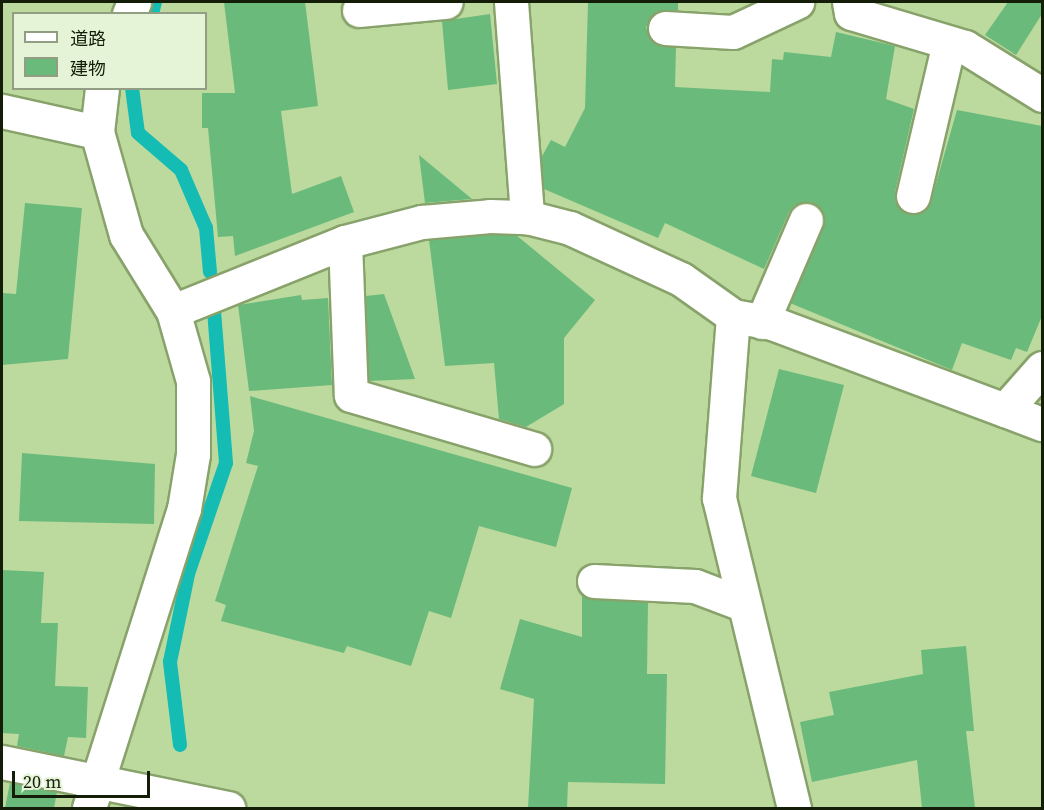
<!DOCTYPE html>
<html>
<head>
<meta charset="utf-8">
<style>
	body { margin:0 }
	#map { position:relative; width:1044px; height:810px; overflow:hidden; background:#bcd99e; font-family:"Source Serif 4","Noto Sans JP",serif }
	div>[style] { position:absolute }
	[style*='--x'] { left:calc(var(--x)*1px); top:calc(var(--y)*1px); width:calc(var(--w)*1px); rotate:calc(var(--a)*1deg) }
	.stream>* { height:14px; margin:-7px; padding:0 7px; transform-origin:7px; border-radius:7px; background:#14bcb4 }
	.building>* { inset:0; background:#6abb7b }
	.roads { filter:drop-shadow(2px 0 #87a26a) drop-shadow(-2px 0 #87a26a) drop-shadow(0 2px #87a26a) drop-shadow(0 -2px #87a26a) }
	.minor>* { height:33px; margin:-16.5px; padding:0 16.5px; transform-origin:16.5px; border-radius:16.5px; background:#fff }
	span { translate:-50% -50%; white-space:nowrap; text-align:center; line-height:1.15; -webkit-text-stroke:5px #e5f4d7; paint-order:stroke }
	.frame { position:absolute; inset:0; border:3px solid #131d07; pointer-events:none }
	.legend { position:absolute; left:12px; top:12px; width:195px; height:78px; box-sizing:border-box; background:#e5f4d7; border:2px solid #919e84; margin:0; padding:8px 10px; list-style:none; font-size:18px; color:#131d07 }
	.legend li { display:flex; align-items:center; gap:12px; height:30px }
	.legend b { width:30px; border:2px solid #919e84 }
	.scale { position:absolute; left:12px; top:771px; width:138px; height:27px; box-sizing:border-box; border:3px solid #131d07; border-top:0; padding-left:8px; font-size:18px; line-height:21px; white-space:nowrap; color:#131d07; -webkit-text-stroke:4px #e5f4d7; paint-order:stroke }
</style>
</head>
<body>
<div id="map">
	<div class="stream">
		<div style="--x:152;--y:14;--w:12;--a:-76"></div>
		<div style="--x:132;--y:88;--w:45;--a:82.4"></div>
		<div style="--x:138;--y:133;--w:57;--a:40.7"></div>
		<div style="--x:181;--y:170;--w:63;--a:66.7"></div>
		<div style="--x:206;--y:228;--w:44;--a:84.8"></div>
		<div style="--x:180;--y:745;--w:84;--a:-96.9"></div>
		<div style="--x:170;--y:662;--w:90;--a:-78.4"></div>
		<div style="--x:188;--y:574;--w:117;--a:-71.1"></div>
		<div style="--x:226;--y:463;--w:151;--a:-94.5"></div>
	</div>
	<div class="building">
		<div style="clip-path:polygon(224px 2px,305px 2px,318px 106px,281px 111px,292px 194px,341px 176px,354px 212px,235px 256px,233px 236px,218px 237px,208px 128px,202px 128px,202px 93px,235px 93px)"></div>
		<div style="clip-path:polygon(588px 2px,678px 2px,678px 10px,656px 12px,646px 27px,654px 43px,676px 47px,675px 87px,770px 92px,772px 59px,783px 60px,784px 52px,831px 57px,836px 32px,895px 46px,886px 99px,914px 109px,895px 192px,895px 202px,908px 214px,919px 214px,931px 201px,957px 110px,1042px 126px,1042px 316px,1027px 352px,1016px 348px,1011px 360px,962px 343px,952px 370px,790px 303px,823px 227px,821px 209px,813px 203px,795px 205px,789px 212px,764px 269px,665px 223px,658px 238px,544px 189px,541px 158px,551px 140px,565px 147px,585px 108px)"></div>
		<div style="clip-path:polygon(1008px 2px,1042px 2px,1042px 14px,1016px 55px,985px 35px)"></div>
		<div style="clip-path:polygon(490px 14px,497px 84px,448px 90px,442px 21px)"></div>
		<div style="clip-path:polygon(419px 155px,472px 199px,425px 203px)"></div>
		<div style="clip-path:polygon(25px 203px,82px 208px,68px 359px,2px 365px,2px 293px,16px 294px)"></div>
		<div style="clip-path:polygon(491px 235px,516px 235px,595px 300px,564px 338px,564px 404px,526px 427px,499px 419px,494px 363px,445px 366px,429px 240px)"></div>
		<div style="clip-path:polygon(384px 294px,415px 379px,369px 381px,366px 296px)"></div>
		<div style="clip-path:polygon(301px 295px,302px 300px,328px 298px,332px 385px,249px 391px,238px 305px)"></div>
		<div style="clip-path:polygon(779px 369px,844px 385px,816px 493px,751px 476px)"></div>
		<div style="clip-path:polygon(250px 396px,572px 488px,556px 547px,479px 526px,451px 618px,429px 611px,411px 666px,347px 646px,344px 653px,221px 621px,226px 605px,215px 601px,258px 466px,246px 463px,254px 431px)"></div>
		<div style="clip-path:polygon(22px 453px,155px 464px,154px 524px,19px 521px)"></div>
		<div style="clip-path:polygon(2px 570px,44px 572px,41px 623px,58px 623px,55px 686px,88px 687px,86px 738px,68px 737px,64px 756px,17px 746px,19px 734px,2px 733px)"></div>
		<div style="clip-path:polygon(582px 595px,648px 602px,647px 674px,667px 674px,665px 784px,568px 782px,567px 808px,528px 808px,534px 699px,500px 689px,520px 619px,582px 637px)"></div>
		<div style="clip-path:polygon(966px 646px,974px 731px,966px 731px,975px 808px,922px 808px,917px 760px,812px 782px,800px 722px,834px 715px,829px 692px,923px 674px,921px 650px)"></div>
		<div style="clip-path:polygon(10px 783px,57px 792px,54px 808px,5px 808px)"></div>
	</div>
	<div class="roads">
		<div class="minor">
			<div style="--x:511;--y:2;--w:216;--a:85.7"></div>
			<div style="--x:849;--y:2;--w:11;--a:80"></div>
			<div style="--x:851;--y:13;--w:119;--a:16.6"></div>
			<div style="--x:965;--y:47;--w:91;--a:31.9"></div>
			<div style="--x:359;--y:10;--w:87;--a:-5.3"></div>
			<div style="--x:129;--y:14;--w:13;--a:-67"></div>
			<div style="--x:665;--y:28;--w:68;--a:3.4"></div>
			<div style="--x:733;--y:32;--w:71;--a:-25.1"></div>
			<div style="--x:2;--y:111;--w:97;--a:12.5"></div>
			<div style="--x:913;--y:196;--w:157;--a:-76.8"></div>
			<div style="--x:345;--y:242;--w:153;--a:87.8"></div>
			<div style="--x:351;--y:395;--w:191;--a:16.4"></div>
			<div style="--x:173;--y:311;--w:185;--a:-21.9"></div>
			<div style="--x:345;--y:242;--w:80;--a:-14.6"></div>
			<div style="--x:422;--y:222;--w:68;--a:-5"></div>
			<div style="--x:490;--y:216;--w:37;--a:2"></div>
			<div style="--x:527;--y:217;--w:44;--a:14.3"></div>
			<div style="--x:570;--y:228;--w:122;--a:24.7"></div>
			<div style="--x:681;--y:279;--w:64;--a:35.4"></div>
			<div style="--x:733;--y:316;--w:183;--a:94.4"></div>
			<div style="--x:719;--y:498;--w:319;--a:76.4"></div>
			<div style="--x:733;--y:316;--w:40;--a:10"></div>
			<div style="--x:772;--y:323;--w:249;--a:20.5"></div>
			<div style="--x:1005;--y:410;--w:56;--a:-48.6"></div>
			<div style="--x:762;--y:322;--w:111;--a:-66.7"></div>
			<div style="--x:1005;--y:410;--w:40;--a:21"></div>
			<div style="--x:594;--y:581;--w:101;--a:2.8"></div>
			<div style="--x:695;--y:586;--w:53;--a:20.8"></div>
			<div style="--x:2;--y:762;--w:231;--a:11.5"></div>
			<div style="--x:89;--y:808;--w:314;--a:-72.4"></div>
			<div style="--x:184;--y:509;--w:56;--a:-80.7"></div>
			<div style="--x:193;--y:454;--w:73;--a:-90"></div>
			<div style="--x:193;--y:381;--w:73;--a:-105.9"></div>
			<div style="--x:173;--y:311;--w:89;--a:-121.7"></div>
			<div style="--x:126;--y:235;--w:107;--a:-105.7"></div>
			<div style="--x:97;--y:132;--w:44;--a:-83.5"></div>
		</div>
	</div>
	<div class="frame"></div>
	<ul class="legend">
	<li><b style="height:8px;background:#fff"></b>道路</li>
	<li><b style="height:16px;background:#6abb7b"></b>建物</li>
	</ul>
	<div class="scale">20 m</div>
</div>
</body>
</html>
